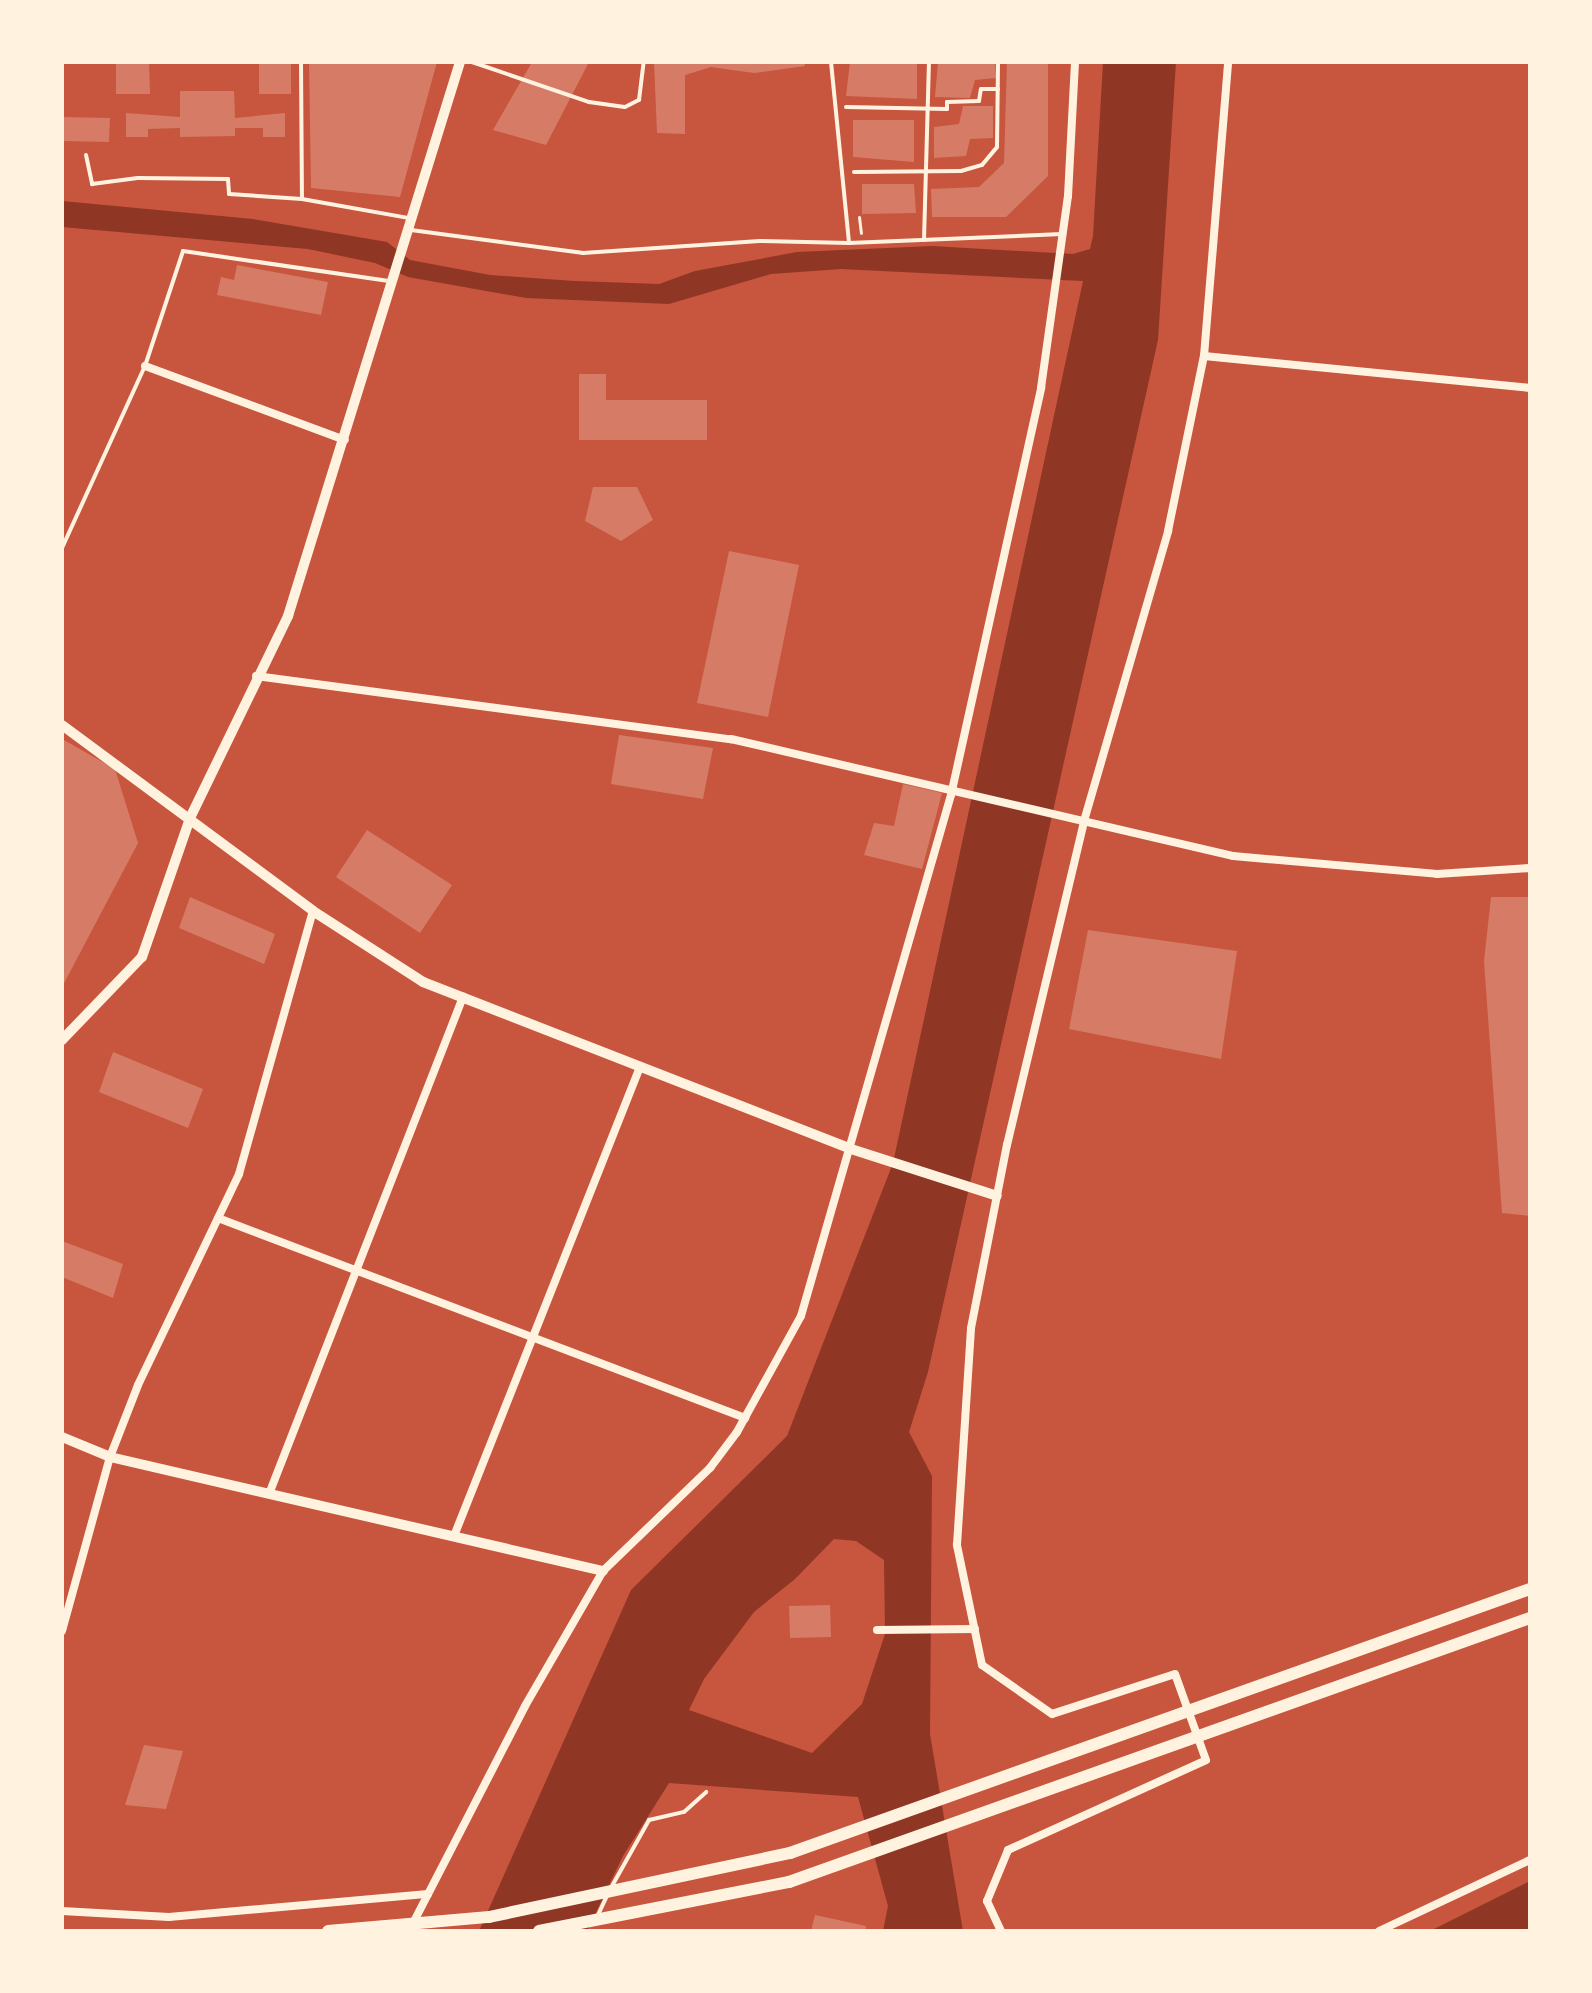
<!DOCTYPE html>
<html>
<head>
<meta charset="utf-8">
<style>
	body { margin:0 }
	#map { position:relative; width:1592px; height:1993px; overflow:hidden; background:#c8553d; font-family:"Noto Serif",serif }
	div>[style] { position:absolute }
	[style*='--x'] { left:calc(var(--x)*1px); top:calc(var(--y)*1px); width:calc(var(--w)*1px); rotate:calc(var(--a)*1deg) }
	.water>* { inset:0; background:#8f3625 }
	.building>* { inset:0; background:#d67c66 }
	.path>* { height:3px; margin:-1.5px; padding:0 1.5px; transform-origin:1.5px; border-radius:1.5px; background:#fff3e0 }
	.service>* { height:4px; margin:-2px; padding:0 2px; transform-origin:2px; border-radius:2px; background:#fff3e0 }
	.minor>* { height:8px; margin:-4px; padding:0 4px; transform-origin:4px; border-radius:4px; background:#fff3e0 }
	.tertiary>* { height:10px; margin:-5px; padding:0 5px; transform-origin:5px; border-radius:5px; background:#fff3e0 }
	.secondary>* { height:12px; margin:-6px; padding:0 6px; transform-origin:6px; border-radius:6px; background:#fff3e0 }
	span { translate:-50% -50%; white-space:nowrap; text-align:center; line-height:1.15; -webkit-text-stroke:8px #fff3e0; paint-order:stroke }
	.frame { position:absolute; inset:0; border:64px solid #fff3e0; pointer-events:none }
</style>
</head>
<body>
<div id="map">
	<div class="water">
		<div style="clip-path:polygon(evenodd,1103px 62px,1176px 62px,1158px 340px,928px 1372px,909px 1432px,932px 1476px,930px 1734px,963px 1931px,883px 1931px,888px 1906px,858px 1797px,669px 1783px,623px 1856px,587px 1931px,479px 1931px,631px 1590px,787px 1436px,893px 1163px,1083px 281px,841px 269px,771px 274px,669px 304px,526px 298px,408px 277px,375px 263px,308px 249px,62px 227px,62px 201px,253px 219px,387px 242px,410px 260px,490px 275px,574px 281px,659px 284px,695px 271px,797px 252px,932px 246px,1073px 254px,1090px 249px,1093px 236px,1103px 62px,834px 1539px,856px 1541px,884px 1560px,885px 1634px,862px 1704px,812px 1753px,689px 1710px,704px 1679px,754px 1612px,795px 1579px,834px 1539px)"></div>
		<div style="clip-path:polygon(1530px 1881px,1530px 1931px,1430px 1931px)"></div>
	</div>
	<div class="building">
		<div style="clip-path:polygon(116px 62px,149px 62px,150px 94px,116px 94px)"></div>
		<div style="clip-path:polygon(259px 62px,291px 62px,291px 94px,259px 94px)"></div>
		<div style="clip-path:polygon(309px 62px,437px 62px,400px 197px,311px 188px)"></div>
		<div style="clip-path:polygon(532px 62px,589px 62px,546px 145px,493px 130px)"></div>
		<div style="clip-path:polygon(654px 62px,804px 62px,805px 66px,754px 73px,711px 67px,685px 75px,685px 134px,657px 133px)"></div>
		<div style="clip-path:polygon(850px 62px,917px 62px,917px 99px,846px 96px)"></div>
		<div style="clip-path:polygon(938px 62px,995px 62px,996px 78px,975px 80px,970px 98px,935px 97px)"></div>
		<div style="clip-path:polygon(1007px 62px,1048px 62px,1048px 176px,1006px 217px,932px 217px,931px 189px,979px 187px,1004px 163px)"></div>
		<div style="clip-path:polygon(180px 91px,234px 91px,235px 118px,285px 113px,285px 137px,263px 137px,263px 128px,235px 128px,235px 136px,180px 137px,180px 128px,148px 129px,148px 137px,126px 137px,126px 113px,180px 117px)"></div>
		<div style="clip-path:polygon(963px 106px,993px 106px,993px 138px,970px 139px,966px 156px,934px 158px,934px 127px,959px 124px)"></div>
		<div style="clip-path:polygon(62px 117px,110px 118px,109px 142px,62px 141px)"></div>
		<div style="clip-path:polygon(853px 120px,914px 120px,914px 162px,853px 157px)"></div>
		<div style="clip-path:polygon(862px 184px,914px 184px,916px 213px,862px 214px)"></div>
		<div style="clip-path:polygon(237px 265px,328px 282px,321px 315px,217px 295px,221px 277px,234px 280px)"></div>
		<div style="clip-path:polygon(579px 374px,606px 374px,606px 400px,707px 400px,707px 440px,579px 440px)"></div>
		<div style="clip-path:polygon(593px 487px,637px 487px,653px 520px,621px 541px,585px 521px)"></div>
		<div style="clip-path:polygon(729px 551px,799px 565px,768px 717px,697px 703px)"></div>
		<div style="clip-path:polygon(619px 735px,713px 748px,703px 799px,611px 784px)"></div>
		<div style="clip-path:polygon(62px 739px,115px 769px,138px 843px,62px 987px)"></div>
		<div style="clip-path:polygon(903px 784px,942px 793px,922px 869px,864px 855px,874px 823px,894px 826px)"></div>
		<div style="clip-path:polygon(367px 830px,452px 885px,420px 933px,336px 877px)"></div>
		<div style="clip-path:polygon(190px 897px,275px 934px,264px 964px,179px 928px)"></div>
		<div style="clip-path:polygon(1491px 897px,1530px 897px,1530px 1216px,1502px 1213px,1484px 961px)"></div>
		<div style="clip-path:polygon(1088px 930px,1237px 951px,1221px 1059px,1069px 1029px)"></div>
		<div style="clip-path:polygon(113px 1052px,203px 1089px,188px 1128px,99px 1092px)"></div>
		<div style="clip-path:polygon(62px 1241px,123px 1264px,113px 1298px,62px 1277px)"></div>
		<div style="clip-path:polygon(830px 1605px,831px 1637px,790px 1638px,789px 1606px)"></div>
		<div style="clip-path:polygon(144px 1745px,183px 1751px,166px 1809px,125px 1805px)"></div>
		<div style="clip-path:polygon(815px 1915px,866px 1926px,865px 1931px,811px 1931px)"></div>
	</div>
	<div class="path">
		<div style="--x:859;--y:217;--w:16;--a:83"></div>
	</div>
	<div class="service">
		<div style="--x:301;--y:62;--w:137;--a:89.6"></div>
		<div style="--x:472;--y:62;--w:124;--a:18.9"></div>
		<div style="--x:589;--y:102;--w:36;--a:8"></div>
		<div style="--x:625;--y:107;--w:16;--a:-27"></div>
		<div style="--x:639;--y:100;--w:38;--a:-83"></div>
		<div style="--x:831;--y:62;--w:182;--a:84.3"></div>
		<div style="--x:846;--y:107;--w:101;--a:1.1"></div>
		<div style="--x:947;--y:109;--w:7;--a:-90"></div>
		<div style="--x:947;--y:102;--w:32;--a:-2"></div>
		<div style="--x:979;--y:101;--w:12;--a:-81"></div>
		<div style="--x:981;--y:89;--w:17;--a:0"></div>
		<div style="--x:86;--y:155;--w:30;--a:78"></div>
		<div style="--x:92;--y:184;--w:46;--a:-7.4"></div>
		<div style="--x:138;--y:178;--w:90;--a:0.6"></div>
		<div style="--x:228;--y:179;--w:15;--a:86"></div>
		<div style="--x:229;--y:194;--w:73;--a:3.9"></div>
		<div style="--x:302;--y:199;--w:109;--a:10.1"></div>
		<div style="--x:854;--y:172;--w:107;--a:-0.5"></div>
		<div style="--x:961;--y:171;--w:22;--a:-16"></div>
		<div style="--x:982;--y:165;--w:23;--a:-50"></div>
		<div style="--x:997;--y:147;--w:85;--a:-89.3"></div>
		<div style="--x:411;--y:230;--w:174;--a:7.6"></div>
		<div style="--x:583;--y:253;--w:177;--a:-3.9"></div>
		<div style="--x:760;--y:241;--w:89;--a:1.3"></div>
		<div style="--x:849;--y:243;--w:213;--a:-2.4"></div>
		<div style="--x:924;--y:240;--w:178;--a:-88.4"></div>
		<div style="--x:62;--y:548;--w:200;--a:-65.5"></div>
		<div style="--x:145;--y:366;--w:121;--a:-71.7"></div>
		<div style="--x:183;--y:251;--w:208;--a:8.3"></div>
		<div style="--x:612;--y:1886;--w:76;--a:-60.7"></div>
		<div style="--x:649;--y:1820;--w:36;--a:-13"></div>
		<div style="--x:684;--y:1812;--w:30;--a:-42"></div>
		<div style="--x:598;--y:1915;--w:23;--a:-65"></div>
	</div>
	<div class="minor">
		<div style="--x:1204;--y:356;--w:328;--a:5.6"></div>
		<div style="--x:145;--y:366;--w:213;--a:20.3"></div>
		<div style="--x:256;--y:676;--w:479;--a:7.6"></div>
		<div style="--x:731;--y:739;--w:515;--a:13.12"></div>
		<div style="--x:1233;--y:856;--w:205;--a:5"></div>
		<div style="--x:1437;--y:874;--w:93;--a:-3.7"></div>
		<div style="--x:218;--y:1218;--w:564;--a:20.78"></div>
		<div style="--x:269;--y:1494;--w:534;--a:-68.68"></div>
		<div style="--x:454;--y:1536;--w:505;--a:-68.37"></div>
		<div style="--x:877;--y:1630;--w:98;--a:-0.6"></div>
		<div style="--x:62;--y:1631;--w:180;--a:-74.6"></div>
		<div style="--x:110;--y:1457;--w:77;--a:-68.7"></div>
		<div style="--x:138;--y:1385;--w:234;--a:-64.4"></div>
		<div style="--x:239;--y:1174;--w:273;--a:-74.3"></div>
		<div style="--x:62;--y:1911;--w:107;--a:3.2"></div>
		<div style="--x:169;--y:1917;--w:260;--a:-5.1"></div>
		<div style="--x:409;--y:1931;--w:253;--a:-62.7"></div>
		<div style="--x:525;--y:1706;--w:156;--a:-60"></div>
		<div style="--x:603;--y:1571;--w:149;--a:-43.9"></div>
		<div style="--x:710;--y:1468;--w:45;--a:-53.1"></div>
		<div style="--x:737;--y:1432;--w:132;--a:-61.1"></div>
		<div style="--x:801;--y:1316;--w:542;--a:-73.94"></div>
		<div style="--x:951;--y:795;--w:417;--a:-77.5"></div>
		<div style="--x:1041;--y:388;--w:194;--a:-82"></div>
		<div style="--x:1068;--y:196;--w:134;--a:-87"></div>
		<div style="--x:1001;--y:1931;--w:33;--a:-115"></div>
		<div style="--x:987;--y:1901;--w:55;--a:-67.6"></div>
		<div style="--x:1008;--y:1850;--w:217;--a:-24.4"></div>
		<div style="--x:1206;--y:1760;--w:91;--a:-109.8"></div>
		<div style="--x:1175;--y:1674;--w:129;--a:162"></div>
		<div style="--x:1052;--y:1714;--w:85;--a:-145"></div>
		<div style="--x:982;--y:1665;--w:123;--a:-101.8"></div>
		<div style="--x:957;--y:1545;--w:217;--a:-86.3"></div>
		<div style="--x:971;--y:1328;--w:187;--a:-78.9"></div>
		<div style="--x:1007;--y:1145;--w:333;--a:-76.6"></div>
		<div style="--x:1084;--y:821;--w:302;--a:-73.8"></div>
		<div style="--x:1168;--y:531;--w:179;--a:-78.4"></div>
		<div style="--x:1204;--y:356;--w:295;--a:-85.3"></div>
		<div style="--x:1379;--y:1931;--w:167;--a:-25.2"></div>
	</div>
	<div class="tertiary">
		<div style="--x:62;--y:725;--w:312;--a:36.5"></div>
		<div style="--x:313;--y:911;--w:131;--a:32.8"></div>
		<div style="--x:423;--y:982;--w:459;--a:21.3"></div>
		<div style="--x:851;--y:1149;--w:153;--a:17.8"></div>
		<div style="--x:62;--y:1040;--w:115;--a:-46.1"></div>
		<div style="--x:142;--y:957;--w:147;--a:-70.9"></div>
		<div style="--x:190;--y:818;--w:225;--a:-64.1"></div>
		<div style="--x:288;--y:616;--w:580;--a:-72.75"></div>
		<div style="--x:62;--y:1437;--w:52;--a:22.6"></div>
		<div style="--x:110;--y:1457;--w:506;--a:13.02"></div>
	</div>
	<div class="secondary">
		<div style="--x:328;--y:1931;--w:162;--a:-5"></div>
		<div style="--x:489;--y:1917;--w:308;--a:-12"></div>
		<div style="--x:790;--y:1853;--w:786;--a:-19.63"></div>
		<div style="--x:539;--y:1931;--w:255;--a:-11.1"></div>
		<div style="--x:789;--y:1882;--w:787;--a:-19.61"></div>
	</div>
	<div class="frame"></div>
</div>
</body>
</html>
